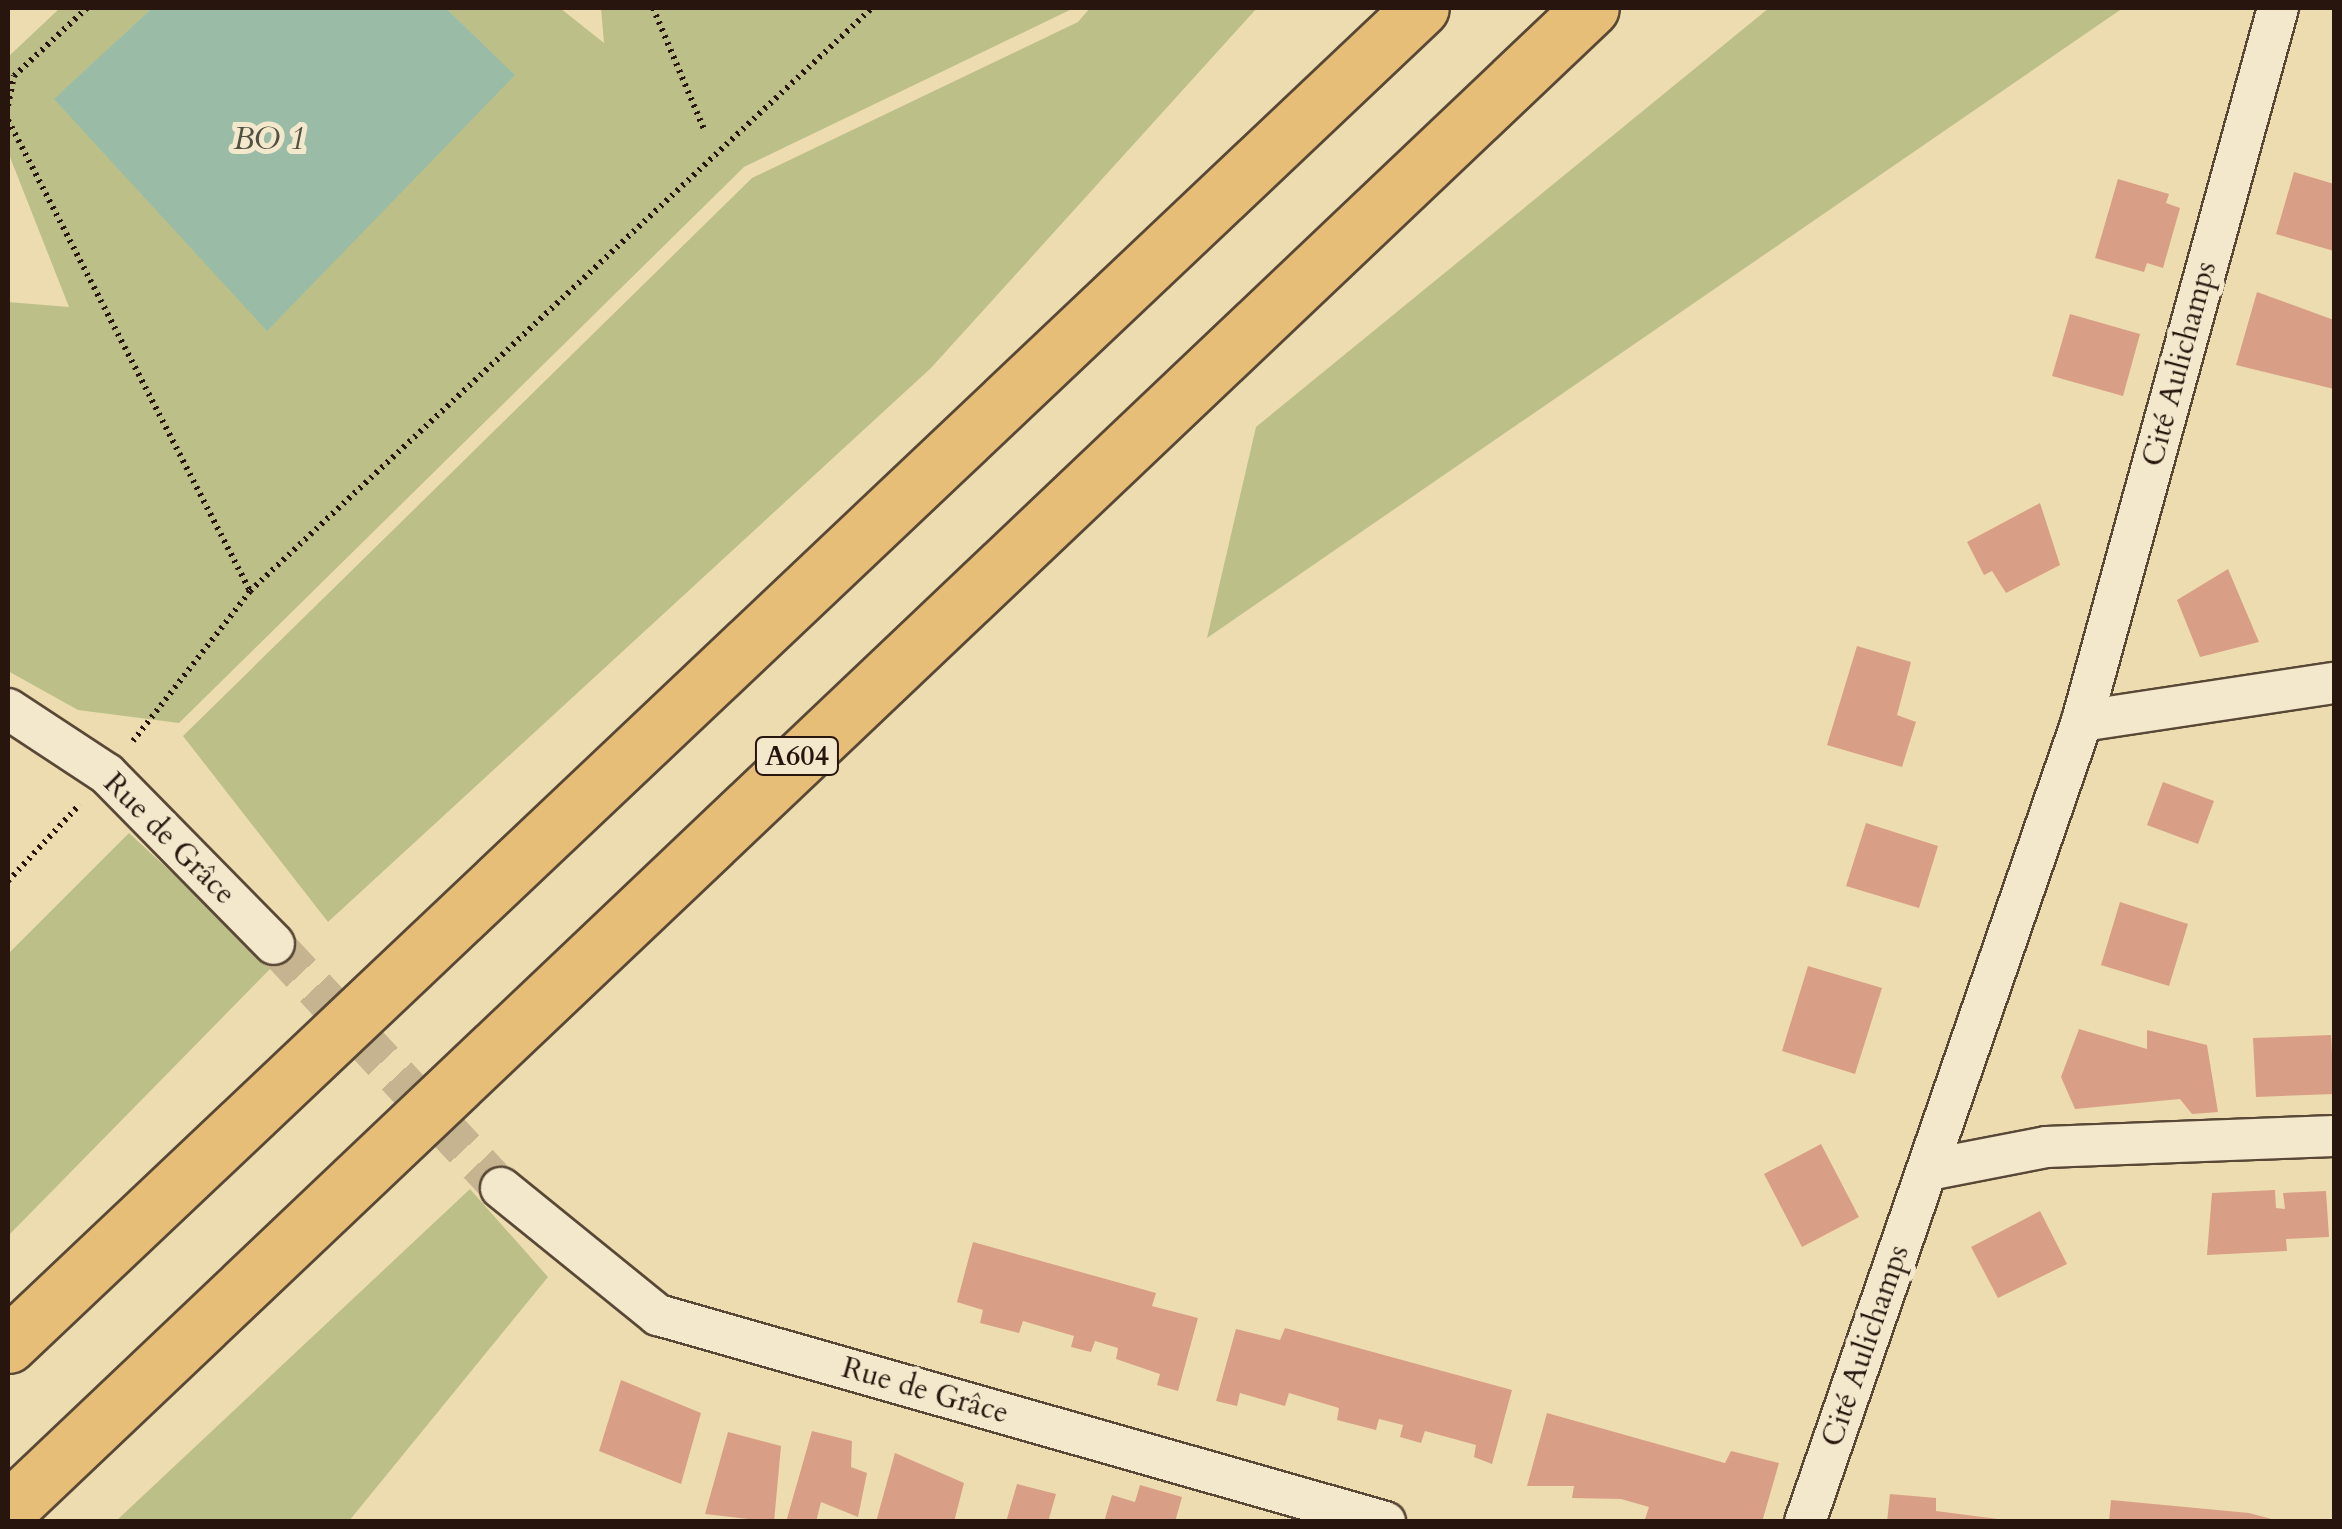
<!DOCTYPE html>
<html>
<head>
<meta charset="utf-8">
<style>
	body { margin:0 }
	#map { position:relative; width:2342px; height:1529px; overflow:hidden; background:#eddcb0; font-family:Cardo,serif }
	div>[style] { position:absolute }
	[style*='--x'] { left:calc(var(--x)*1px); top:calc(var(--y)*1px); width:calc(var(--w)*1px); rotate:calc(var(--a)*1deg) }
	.green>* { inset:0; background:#bcbf88 }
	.water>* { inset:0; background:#9abca6 }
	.building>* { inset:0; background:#d99f86 }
	.street-tunnel>* { height:40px; margin-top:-20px; transform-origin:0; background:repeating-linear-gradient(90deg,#c6b490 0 40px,transparent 0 60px) }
	.path>* { height:6px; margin-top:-3px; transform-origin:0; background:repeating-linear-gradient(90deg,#28160e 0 2.5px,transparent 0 7.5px) }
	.roads { filter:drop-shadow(2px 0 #594836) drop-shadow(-2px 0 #594836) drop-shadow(0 2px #594836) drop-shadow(0 -2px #594836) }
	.street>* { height:40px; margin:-20px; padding:0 20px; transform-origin:20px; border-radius:20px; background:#f3e8cc }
	.highway>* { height:55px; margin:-27.5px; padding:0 27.5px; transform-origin:27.5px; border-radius:27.5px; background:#e6be78 }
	span { translate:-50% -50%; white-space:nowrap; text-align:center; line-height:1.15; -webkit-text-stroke:10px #f3e8cc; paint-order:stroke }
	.shield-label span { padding:2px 8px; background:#f3e8cc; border:2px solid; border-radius:8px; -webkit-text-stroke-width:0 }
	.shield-label { font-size:28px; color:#28160e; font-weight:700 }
	.street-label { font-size:30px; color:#28160e }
	.water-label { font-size:32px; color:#505043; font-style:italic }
	.frame { position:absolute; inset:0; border:10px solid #28160e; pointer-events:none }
</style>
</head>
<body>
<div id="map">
	<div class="green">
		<div style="clip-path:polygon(60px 8px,152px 8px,54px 100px,514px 75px,446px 8px,560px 8px,604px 43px,601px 8px,1074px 8px,744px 167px,179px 723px,78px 710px,8px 671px,8px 302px,69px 307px,8px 152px,8px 57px)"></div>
		<div style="clip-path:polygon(1090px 8px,1257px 8px,931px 368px,328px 922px,183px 736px,752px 178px,1078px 22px)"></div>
		<div style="clip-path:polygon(1769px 8px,2123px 8px,1207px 638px,1256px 427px)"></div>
		<div style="clip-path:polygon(129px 833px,273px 966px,8px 1236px,8px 954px)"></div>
		<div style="clip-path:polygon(470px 1189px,548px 1277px,349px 1521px,116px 1521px)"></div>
	</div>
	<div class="water">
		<div style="clip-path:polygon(152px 8px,446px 8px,515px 75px,267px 331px,54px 99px)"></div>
	</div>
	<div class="building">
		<div style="clip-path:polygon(2294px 172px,2334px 184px,2334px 251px,2276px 234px)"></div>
		<div style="clip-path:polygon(2118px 179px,2169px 194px,2166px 203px,2180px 208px,2163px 268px,2147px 263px,2144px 272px,2095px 258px)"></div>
		<div style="clip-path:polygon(2257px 292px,2334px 320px,2334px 389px,2236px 365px)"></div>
		<div style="clip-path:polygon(2070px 314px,2140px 334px,2123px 396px,2052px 376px)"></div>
		<div style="clip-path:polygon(2040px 503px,2060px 565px,2006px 593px,1992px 571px,1984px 575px,1967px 542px)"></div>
		<div style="clip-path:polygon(2228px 569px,2259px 642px,2200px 657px,2177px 600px)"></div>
		<div style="clip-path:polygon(1857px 646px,1911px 662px,1897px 715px,1916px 722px,1902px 767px,1827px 745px)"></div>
		<div style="clip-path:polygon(2163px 782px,2214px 801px,2198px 844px,2147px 825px)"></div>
		<div style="clip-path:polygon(1866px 823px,1938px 846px,1919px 908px,1846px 886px)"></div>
		<div style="clip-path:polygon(2120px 902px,2188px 924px,2169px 986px,2101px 965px)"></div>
		<div style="clip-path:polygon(1808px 966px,1882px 988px,1855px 1074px,1782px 1051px)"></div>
		<div style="clip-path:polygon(2079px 1029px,2147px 1049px,2147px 1030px,2207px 1045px,2218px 1112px,2192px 1114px,2180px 1099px,2075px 1109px,2061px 1077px)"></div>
		<div style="clip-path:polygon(2331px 1035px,2334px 1094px,2256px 1097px,2253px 1038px)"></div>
		<div style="clip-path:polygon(1821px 1144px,1859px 1217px,1802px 1247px,1764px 1174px)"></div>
		<div style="clip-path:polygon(2275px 1190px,2276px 1208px,2285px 1209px,2283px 1193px,2326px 1191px,2329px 1237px,2286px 1239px,2287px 1251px,2207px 1255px,2212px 1193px)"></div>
		<div style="clip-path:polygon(2040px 1211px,2067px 1264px,1998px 1298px,1971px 1247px)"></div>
		<div style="clip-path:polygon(973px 1242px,1156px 1293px,1152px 1306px,1198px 1318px,1178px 1391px,1157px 1385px,1160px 1374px,1116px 1359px,1118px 1348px,1095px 1341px,1091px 1352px,1071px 1347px,1074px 1336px,1023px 1321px,1019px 1333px,980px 1323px,983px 1310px,957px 1302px)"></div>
		<div style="clip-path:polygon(1285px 1328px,1512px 1390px,1492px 1464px,1474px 1457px,1476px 1445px,1425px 1431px,1421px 1443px,1400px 1437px,1403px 1425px,1379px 1419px,1376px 1430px,1337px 1420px,1339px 1408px,1289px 1393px,1285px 1406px,1240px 1393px,1237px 1406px,1216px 1401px,1236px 1329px,1280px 1340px)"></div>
		<div style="clip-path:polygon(621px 1380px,701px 1413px,681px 1484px,599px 1451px)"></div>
		<div style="clip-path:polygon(1547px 1413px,1725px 1463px,1731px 1451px,1779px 1463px,1762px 1522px,1656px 1522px,1645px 1519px,1649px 1507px,1621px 1499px,1572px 1498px,1574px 1486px,1527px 1486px)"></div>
		<div style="clip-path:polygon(812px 1431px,852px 1441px,851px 1467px,867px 1473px,858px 1517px,821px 1502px,816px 1522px,786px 1522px)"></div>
		<div style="clip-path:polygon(728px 1432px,781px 1446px,774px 1522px,705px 1514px)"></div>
		<div style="clip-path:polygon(895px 1453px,964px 1483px,954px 1522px,876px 1522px)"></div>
		<div style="clip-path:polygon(1017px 1484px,1056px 1494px,1048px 1522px,1006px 1522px)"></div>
		<div style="clip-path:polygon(1140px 1485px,1182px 1497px,1175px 1522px,1104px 1522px,1112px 1495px,1135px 1502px)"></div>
		<div style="clip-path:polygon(1890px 1494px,1936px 1498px,1936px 1511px,2021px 1522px,1887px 1522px)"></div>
		<div style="clip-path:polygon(2111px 1500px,2249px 1513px,2283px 1522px,2109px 1522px)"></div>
	</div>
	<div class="street-tunnel">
		<div style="--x:274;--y:944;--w:333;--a:47.1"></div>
	</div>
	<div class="path">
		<div style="--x:653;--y:8;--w:134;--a:67.2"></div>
		<div style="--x:8;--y:106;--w:31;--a:-79"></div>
		<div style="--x:14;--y:76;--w:100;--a:-43"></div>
		<div style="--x:8;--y:120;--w:530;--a:62.81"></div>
		<div style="--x:133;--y:741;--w:190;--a:-52"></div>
		<div style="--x:250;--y:591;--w:853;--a:-43.15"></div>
		<div style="--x:8;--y:881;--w:105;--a:-46.9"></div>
	</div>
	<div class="roads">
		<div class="street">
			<div style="--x:8;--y:709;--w:118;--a:33.3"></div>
			<div style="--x:107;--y:774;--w:238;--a:45.5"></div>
			<div style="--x:2082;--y:721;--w:255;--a:-8.6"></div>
			<div style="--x:1928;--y:1170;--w:120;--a:-11"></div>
			<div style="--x:2046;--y:1147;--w:288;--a:-2.2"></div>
			<div style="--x:501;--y:1188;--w:202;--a:39"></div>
			<div style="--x:658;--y:1315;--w:756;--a:15.89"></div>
			<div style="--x:1805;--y:1522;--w:848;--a:-70.92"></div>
			<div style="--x:2082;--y:721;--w:739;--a:-74.63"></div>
		</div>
		<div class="highway">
			<div style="--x:8;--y:1345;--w:1945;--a:-43.42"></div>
			<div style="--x:8;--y:1510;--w:2182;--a:-43.5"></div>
		</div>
	</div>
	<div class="shield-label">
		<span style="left:797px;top:756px">A604</span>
	</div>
	<div class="street-label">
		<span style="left:2180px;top:364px;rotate:-75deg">Cité Aulichamps</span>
		<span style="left:169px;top:839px;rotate:45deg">Rue de Grâce</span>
		<span style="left:1866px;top:1346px;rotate:-71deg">Cité Aulichamps</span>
		<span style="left:925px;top:1391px;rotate:16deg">Rue de Grâce</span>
	</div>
	<div class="water-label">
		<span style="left:269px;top:139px">BO 1</span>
	</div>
	<div class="frame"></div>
</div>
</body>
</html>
